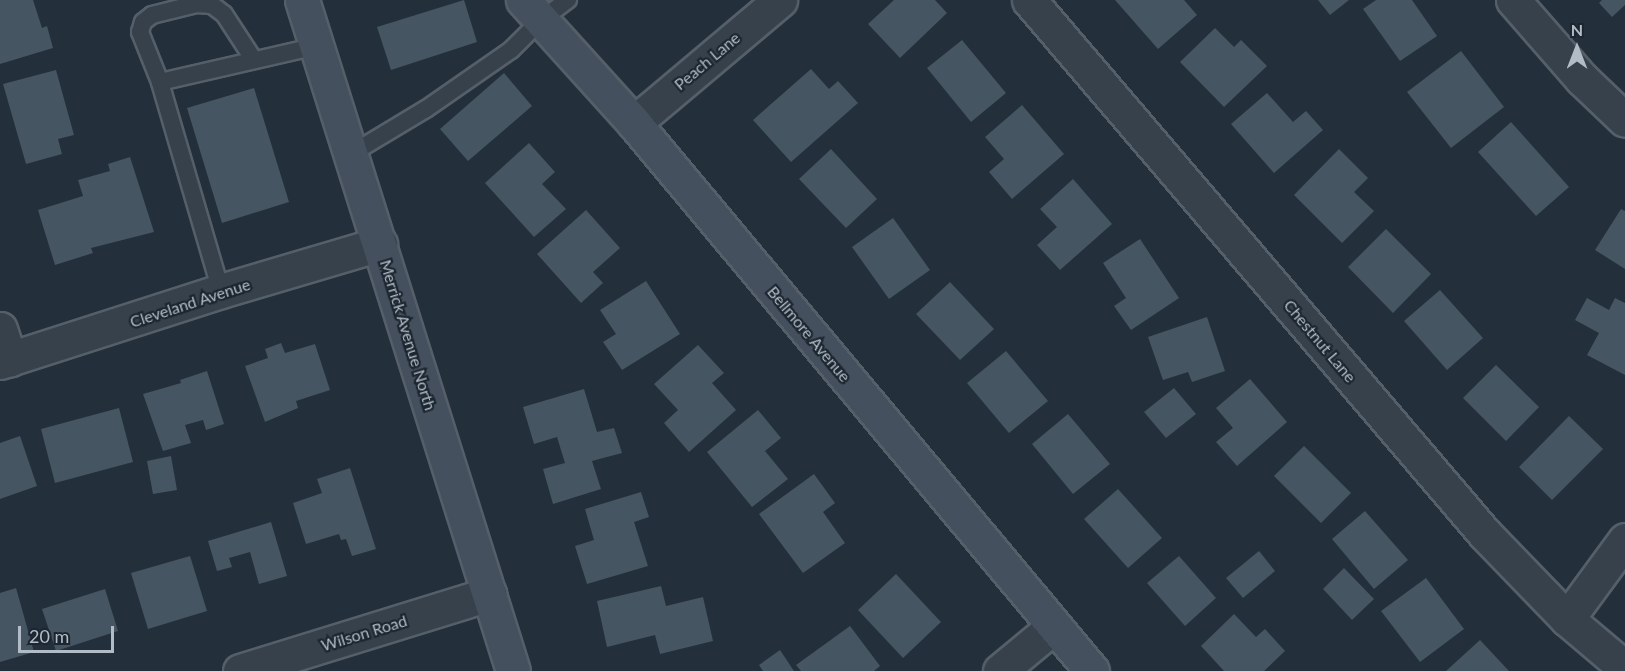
<!DOCTYPE html>
<html>
<head>
<meta charset="utf-8">
<style>
	body { margin:0 }
	#map { position:relative; width:1625px; height:671px; overflow:hidden; background:#232f3b; font-family:Lato,sans-serif }
	div>[style] { position:absolute }
	[style*='--x'] { left:calc(var(--x)*1px); top:calc(var(--y)*1px); width:calc(var(--w)*1px); rotate:calc(var(--a)*1deg) }
	.building>* { inset:0; background:#465562 }
	.roads { filter:drop-shadow(2px 0 #555f69) drop-shadow(-2px 0 #555f69) drop-shadow(0 2px #555f69) drop-shadow(0 -2px #555f69) }
	.service>* { height:16px; margin:-8px; padding:0 8px; transform-origin:8px; border-radius:8px; background:#37414c }
	.minor>* { height:33px; margin:-16.5px; padding:0 16.5px; transform-origin:16.5px; border-radius:16.5px; background:#37414c }
	.secondary>* { height:33px; margin:-16.5px; padding:0 16.5px; transform-origin:16.5px; border-radius:16.5px; background:#45505e }
	span { translate:-50% -50%; white-space:nowrap; text-align:center; line-height:1.15; -webkit-text-stroke:4.5px #1c2630; paint-order:stroke }
	.street-label { font-size:16px; color:#b2bcc7 }
	.north { position:absolute; left:1547px; top:18px; width:60px; height:60px; -webkit-text-stroke:4px #1c2630; paint-order:stroke; rotate:0deg; font-size:16px; font-weight:700; line-height:24px; text-align:center; color:#b2bcc7 }
	.north::after { content:''; display:block; margin:auto; width:21px; height:27px; background:#b2bcc7; clip-path:polygon(50% 0,100% 100%,50% 72%,0 100%) }
	.scale { position:absolute; left:18px; top:626px; width:96px; height:27px; box-sizing:border-box; border:3px solid #b2bcc7; border-top:0; padding-left:8px; font-size:18px; line-height:21px; white-space:nowrap; color:#b2bcc7; -webkit-text-stroke:4px #1c2630; paint-order:stroke }
</style>
</head>
<body>
<div id="map">
	<div class="building">
		<div style="clip-path:polygon(0 0,33px 0,42px 28px,47px 26px,53px 48px,0 64px)"></div>
		<div style="clip-path:polygon(464px 0,477px 42px,391px 70px,377px 27px)"></div>
		<div style="clip-path:polygon(894px 0,935px 0,947px 13px,900px 58px,868px 24px)"></div>
		<div style="clip-path:polygon(1115px 0,1184px 0,1197px 15px,1158px 49px)"></div>
		<div style="clip-path:polygon(1318px 0,1349px 0,1330px 15px)"></div>
		<div style="clip-path:polygon(1376px 0,1412px 0,1437px 36px,1400px 61px,1363px 9px)"></div>
		<div style="clip-path:polygon(1602px 0,1625px 0,1625px 5px,1612px 17px,1599px 3px)"></div>
		<div style="clip-path:polygon(1215px 28px,1234px 47px,1241px 40px,1267px 66px,1224px 107px,1180px 62px)"></div>
		<div style="clip-path:polygon(962px 40px,1006px 93px,971px 122px,927px 68px)"></div>
		<div style="clip-path:polygon(1461px 51px,1504px 107px,1451px 148px,1407px 92px)"></div>
		<div style="clip-path:polygon(811px 69px,829px 89px,838px 81px,858px 103px,791px 162px,753px 120px)"></div>
		<div style="clip-path:polygon(56px 70px,74px 135px,58px 139px,62px 154px,26px 164px,3px 84px)"></div>
		<div style="clip-path:polygon(504px 73px,532px 106px,468px 161px,440px 129px)"></div>
		<div style="clip-path:polygon(254px 88px,289px 202px,222px 223px,187px 108px)"></div>
		<div style="clip-path:polygon(1267px 93px,1293px 122px,1306px 111px,1323px 130px,1274px 173px,1231px 124px)"></div>
		<div style="clip-path:polygon(1022px 105px,1064px 154px,1012px 199px,989px 172px,1004px 159px,985px 137px)"></div>
		<div style="clip-path:polygon(1511px 122px,1569px 187px,1536px 216px,1478px 152px)"></div>
		<div style="clip-path:polygon(529px 143px,555px 172px,542px 184px,566px 209px,534px 237px,485px 183px)"></div>
		<div style="clip-path:polygon(831px 149px,877px 199px,846px 228px,799px 179px)"></div>
		<div style="clip-path:polygon(1339px 149px,1368px 178px,1354px 192px,1374px 211px,1342px 243px,1294px 195px)"></div>
		<div style="clip-path:polygon(130px 157px,154px 232px,91px 248px,93px 253px,55px 265px,38px 210px,83px 196px,78px 180px,110px 171px,108px 164px)"></div>
		<div style="clip-path:polygon(1073px 179px,1112px 224px,1060px 270px,1037px 245px,1057px 227px,1040px 209px)"></div>
		<div style="clip-path:polygon(1621px 209px,1625px 211px,1625px 269px,1595px 250px)"></div>
		<div style="clip-path:polygon(586px 210px,620px 248px,593px 272px,603px 283px,581px 303px,537px 254px)"></div>
		<div style="clip-path:polygon(893px 218px,930px 270px,889px 299px,852px 247px)"></div>
		<div style="clip-path:polygon(1386px 229px,1431px 274px,1393px 313px,1348px 267px)"></div>
		<div style="clip-path:polygon(1140px 239px,1179px 298px,1131px 330px,1114px 306px,1126px 298px,1103px 263px)"></div>
		<div style="clip-path:polygon(646px 281px,680px 334px,622px 370px,603px 342px,616px 334px,600px 310px)"></div>
		<div style="clip-path:polygon(950px 282px,994px 329px,960px 360px,916px 314px)"></div>
		<div style="clip-path:polygon(1440px 290px,1483px 338px,1447px 370px,1404px 321px)"></div>
		<div style="clip-path:polygon(1587px 298px,1609px 310px,1615px 298px,1625px 303px,1625px 375px,1587px 355px,1599px 333px,1575px 320px)"></div>
		<div style="clip-path:polygon(1207px 317px,1225px 371px,1192px 382px,1188px 372px,1163px 380px,1148px 337px)"></div>
		<div style="clip-path:polygon(281px 343px,285px 353px,315px 344px,330px 390px,296px 401px,298px 408px,265px 422px,245px 366px,268px 358px,265px 349px)"></div>
		<div style="clip-path:polygon(698px 345px,724px 373px,712px 383px,736px 410px,689px 452px,664px 423px,678px 410px,654px 384px)"></div>
		<div style="clip-path:polygon(1006px 351px,1048px 401px,1009px 433px,967px 383px)"></div>
		<div style="clip-path:polygon(1496px 365px,1539px 407px,1506px 441px,1463px 398px)"></div>
		<div style="clip-path:polygon(207px 371px,224px 424px,206px 430px,203px 420px,185px 425px,191px 443px,163px 451px,143px 394px,181px 383px,180px 380px)"></div>
		<div style="clip-path:polygon(1250px 379px,1287px 422px,1237px 466px,1216px 442px,1233px 428px,1216px 408px)"></div>
		<div style="clip-path:polygon(1174px 388px,1196px 414px,1166px 438px,1144px 412px)"></div>
		<div style="clip-path:polygon(584px 389px,597px 432px,614px 428px,622px 453px,592px 461px,601px 489px,553px 504px,543px 469px,565px 463px,557px 437px,534px 444px,523px 407px)"></div>
		<div style="clip-path:polygon(119px 408px,133px 462px,55px 483px,41px 429px)"></div>
		<div style="clip-path:polygon(758px 410px,781px 438px,765px 451px,788px 479px,752px 507px,707px 452px)"></div>
		<div style="clip-path:polygon(1068px 414px,1110px 464px,1073px 494px,1032px 444px)"></div>
		<div style="clip-path:polygon(1569px 416px,1603px 449px,1552px 500px,1519px 467px)"></div>
		<div style="clip-path:polygon(20px 436px,37px 486px,0 499px,0 443px)"></div>
		<div style="clip-path:polygon(1304px 446px,1351px 493px,1321px 523px,1274px 476px)"></div>
		<div style="clip-path:polygon(171px 456px,177px 490px,153px 494px,147px 461px)"></div>
		<div style="clip-path:polygon(350px 468px,376px 549px,352px 556px,346px 539px,341px 540px,339px 534px,306px 544px,293px 503px,322px 493px,317px 479px)"></div>
		<div style="clip-path:polygon(814px 474px,835px 503px,823px 512px,845px 543px,803px 573px,759px 514px)"></div>
		<div style="clip-path:polygon(1118px 489px,1162px 538px,1128px 568px,1084px 519px)"></div>
		<div style="clip-path:polygon(641px 492px,649px 517px,634px 522px,648px 566px,587px 584px,575px 546px,594px 540px,585px 509px)"></div>
		<div style="clip-path:polygon(1365px 511px,1408px 560px,1374px 589px,1332px 539px)"></div>
		<div style="clip-path:polygon(271px 522px,287px 576px,259px 584px,250px 552px,229px 558px,232px 567px,217px 571px,208px 541px)"></div>
		<div style="clip-path:polygon(1259px 551px,1275px 571px,1243px 598px,1226px 578px)"></div>
		<div style="clip-path:polygon(190px 556px,207px 611px,148px 629px,131px 573px)"></div>
		<div style="clip-path:polygon(1179px 556px,1216px 598px,1185px 626px,1147px 583px)"></div>
		<div style="clip-path:polygon(1344px 568px,1374px 599px,1352px 620px,1323px 589px)"></div>
		<div style="clip-path:polygon(896px 574px,941px 622px,903px 658px,858px 610px)"></div>
		<div style="clip-path:polygon(1426px 578px,1464px 629px,1420px 662px,1381px 611px)"></div>
		<div style="clip-path:polygon(661px 586px,666px 606px,703px 597px,713px 641px,660px 654px,655px 635px,607px 647px,597px 601px)"></div>
		<div style="clip-path:polygon(16px 588px,34px 652px,0 662px,0 593px)"></div>
		<div style="clip-path:polygon(105px 589px,118px 631px,56px 651px,42px 609px)"></div>
		<div style="clip-path:polygon(1234px 614px,1256px 637px,1265px 629px,1285px 651px,1264px 671px,1224px 671px,1201px 646px)"></div>
		<div style="clip-path:polygon(850px 626px,880px 666px,874px 671px,801px 671px,796px 665px)"></div>
		<div style="clip-path:polygon(1480px 640px,1509px 671px,1446px 671px)"></div>
		<div style="clip-path:polygon(780px 650px,794px 671px,763px 671px,759px 665px)"></div>
	</div>
	<div class="roads">
		<div class="service">
			<div style="--x:160;--y:82;--w:54;--a:-111.8"></div>
			<div style="--x:140;--y:32;--w:10;--a:-73"></div>
			<div style="--x:143;--y:22;--w:11;--a:-38"></div>
			<div style="--x:152;--y:15;--w:45;--a:-14"></div>
			<div style="--x:196;--y:4;--w:16;--a:4"></div>
			<div style="--x:212;--y:5;--w:15;--a:37"></div>
			<div style="--x:224;--y:14;--w:55;--a:56.9"></div>
			<div style="--x:351;--y:154;--w:87;--a:-31"></div>
			<div style="--x:426;--y:109;--w:103;--a:-34.8"></div>
			<div style="--x:511;--y:50;--w:42;--a:-45"></div>
			<div style="--x:541;--y:20;--w:34;--a:-37"></div>
			<div style="--x:221;--y:291;--w:218;--a:-106.3"></div>
			<div style="--x:160;--y:82;--w:161;--a:-12.9"></div>
		</div>
		<div class="minor">
			<div style="--x:1029;--y:0;--w:701;--a:49.51"></div>
			<div style="--x:1484;--y:533;--w:120;--a:46"></div>
			<div style="--x:1567;--y:619;--w:76;--a:40.2"></div>
			<div style="--x:1513;--y:0;--w:105;--a:48.9"></div>
			<div style="--x:1582;--y:79;--w:59;--a:43.6"></div>
			<div style="--x:634;--y:123;--w:191;--a:-40.1"></div>
			<div style="--x:0;--y:329;--w:32;--a:72"></div>
			<div style="--x:0;--y:362;--w:232;--a:-17.8"></div>
			<div style="--x:221;--y:291;--w:166;--a:-16.5"></div>
			<div style="--x:1567;--y:619;--w:98;--a:-53.7"></div>
			<div style="--x:240;--y:671;--w:261;--a:-17.2"></div>
			<div style="--x:1000;--y:671;--w:69;--a:-39.7"></div>
		</div>
		<div class="secondary">
			<div style="--x:302;--y:0;--w:703;--a:72.54"></div>
			<div style="--x:523;--y:0;--w:166;--a:47.9"></div>
			<div style="--x:634;--y:123;--w:714;--a:50.11"></div>
		</div>
	</div>
	<div class="street-label">
		<span style="left:707px;top:61px;rotate:-40deg">Peach Lane</span>
		<span style="left:190px;top:303px;rotate:-18deg">Cleveland Avenue</span>
		<span style="left:809px;top:334px;rotate:50deg">Bellmore Avenue</span>
		<span style="left:408px;top:335px;rotate:73deg">Merrick Avenue North</span>
		<span style="left:1320px;top:341px;rotate:50deg">Chestnut Lane</span>
		<span style="left:364px;top:633px;rotate:-17deg">Wilson Road</span>
	</div>
	<div class="north">N</div>
	<div class="scale">20 m</div>
</div>
</body>
</html>
